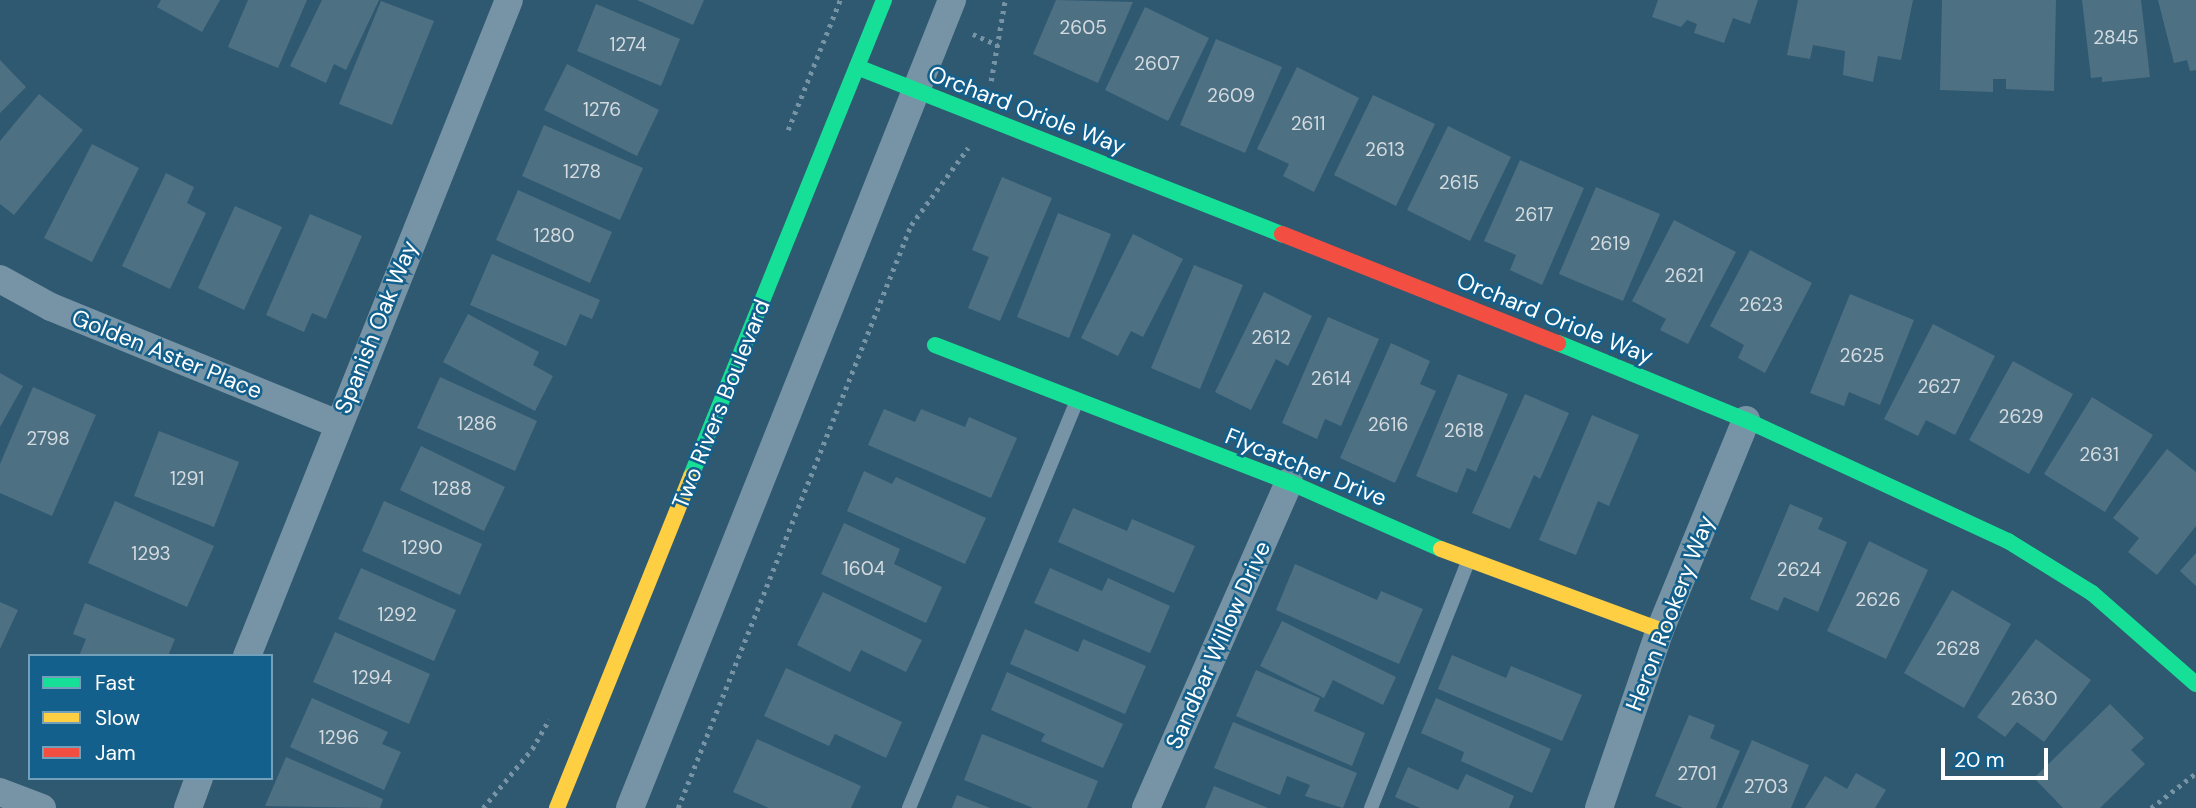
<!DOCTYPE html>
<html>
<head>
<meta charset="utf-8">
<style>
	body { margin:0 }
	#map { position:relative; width:2196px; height:808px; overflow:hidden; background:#2f5971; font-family:"DM Sans",sans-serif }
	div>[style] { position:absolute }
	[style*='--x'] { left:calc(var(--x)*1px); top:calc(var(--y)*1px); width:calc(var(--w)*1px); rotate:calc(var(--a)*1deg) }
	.building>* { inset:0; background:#4e7083 }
	.path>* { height:4.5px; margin-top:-2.25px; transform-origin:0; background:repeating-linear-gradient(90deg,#7694a5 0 3.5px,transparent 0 8.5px) }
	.lane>* { height:14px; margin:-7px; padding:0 7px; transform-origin:7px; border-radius:7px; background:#7694a5 }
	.street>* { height:28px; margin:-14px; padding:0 14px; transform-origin:14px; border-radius:14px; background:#7694a5 }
	.fast>* { height:16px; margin:-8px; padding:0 8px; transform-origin:8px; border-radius:8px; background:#16e098 }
	.slow>* { height:16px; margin:-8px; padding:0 8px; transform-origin:8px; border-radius:8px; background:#ffcf43 }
	.jam>* { height:16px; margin:-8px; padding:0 8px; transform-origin:8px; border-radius:8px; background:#f24e42 }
	span { translate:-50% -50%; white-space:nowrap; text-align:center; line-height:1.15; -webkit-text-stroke:5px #14608c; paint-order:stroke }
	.number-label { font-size:19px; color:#d3dbe0 }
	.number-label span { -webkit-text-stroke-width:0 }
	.street-label { font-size:23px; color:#fff }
	.legend { position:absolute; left:28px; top:654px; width:245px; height:126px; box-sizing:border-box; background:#14608c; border:2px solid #72a0ba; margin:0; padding:9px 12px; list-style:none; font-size:21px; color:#fff }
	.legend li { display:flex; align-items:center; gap:14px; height:35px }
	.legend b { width:35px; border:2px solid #72a0ba }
	.scale { position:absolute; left:1941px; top:748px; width:107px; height:32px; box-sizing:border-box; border:4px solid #fff; border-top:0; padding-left:9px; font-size:21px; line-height:24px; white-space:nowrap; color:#fff; -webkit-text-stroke:5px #14608c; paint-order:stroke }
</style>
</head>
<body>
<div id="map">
	<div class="building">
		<div style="clip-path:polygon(161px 0,220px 0,202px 32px,157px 7px)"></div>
		<div style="clip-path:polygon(248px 0,307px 0,278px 68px,228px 47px)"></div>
		<div style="clip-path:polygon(322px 0,379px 0,346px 70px,334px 64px,326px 83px,290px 66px)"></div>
		<div style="clip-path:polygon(637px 0,704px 0,693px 25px)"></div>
		<div style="clip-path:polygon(1056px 0,1133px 2px,1098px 83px,1033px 54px)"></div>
		<div style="clip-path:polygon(1658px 0,1758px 0,1750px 24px,1733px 18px,1724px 43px,1694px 33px,1697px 24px,1687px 20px,1681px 27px,1652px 17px)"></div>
		<div style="clip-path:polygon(1798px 0,1913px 0,1901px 60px,1878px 56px,1873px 82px,1843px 75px,1845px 51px,1813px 45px,1810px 59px,1787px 55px)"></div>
		<div style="clip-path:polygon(1942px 0,2056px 0,2054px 91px,2006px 89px,2006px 79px,1993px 79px,1993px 92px,1940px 90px)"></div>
		<div style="clip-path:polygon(2082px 0,2141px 0,2150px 77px,2102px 82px,2102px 77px,2091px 78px)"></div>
		<div style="clip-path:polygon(2158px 0,2196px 0,2196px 70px,2190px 71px,2187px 60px,2174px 63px)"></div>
		<div style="clip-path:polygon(381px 1px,434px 21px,392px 125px,339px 104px)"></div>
		<div style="clip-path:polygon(596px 4px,680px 39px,661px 86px,577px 51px)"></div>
		<div style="clip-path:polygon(1145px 7px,1209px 38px,1168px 121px,1105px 90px)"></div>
		<div style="clip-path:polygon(1216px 39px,1282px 67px,1245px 153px,1180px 125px)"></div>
		<div style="clip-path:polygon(0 60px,26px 87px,0 113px)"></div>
		<div style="clip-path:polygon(567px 64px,659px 110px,637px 156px,544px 110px)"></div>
		<div style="clip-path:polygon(1297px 67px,1359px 98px,1314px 192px,1283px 176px,1289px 164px,1257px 149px)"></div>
		<div style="clip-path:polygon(39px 94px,83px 130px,14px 215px,0 204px,0 141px)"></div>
		<div style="clip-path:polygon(1373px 95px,1435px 124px,1396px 206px,1334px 175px)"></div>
		<div style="clip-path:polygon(544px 125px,643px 168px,620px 220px,522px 176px)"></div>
		<div style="clip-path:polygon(1448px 126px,1511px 157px,1470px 241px,1407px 210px)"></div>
		<div style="clip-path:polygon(92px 144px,139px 168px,92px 262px,44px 238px)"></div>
		<div style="clip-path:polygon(1520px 160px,1584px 188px,1542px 285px,1510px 270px,1516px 255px,1484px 241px)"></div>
		<div style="clip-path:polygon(166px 173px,194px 187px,187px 203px,206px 213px,170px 289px,122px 266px)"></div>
		<div style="clip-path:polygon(1002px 177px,1052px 198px,1000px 321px,968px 308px,989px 257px,972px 250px)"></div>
		<div style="clip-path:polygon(1596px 187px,1660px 214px,1623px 301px,1559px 274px)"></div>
		<div style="clip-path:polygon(518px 190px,612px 232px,590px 283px,496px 240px)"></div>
		<div style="clip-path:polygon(235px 206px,282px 227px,244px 310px,198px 288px)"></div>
		<div style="clip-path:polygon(1058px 213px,1111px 234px,1069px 338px,1017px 317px)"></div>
		<div style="clip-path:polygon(310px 214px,362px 236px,326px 319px,312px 313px,304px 332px,266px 315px)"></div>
		<div style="clip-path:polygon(1674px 220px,1736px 252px,1688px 344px,1660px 330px,1666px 319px,1632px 301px)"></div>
		<div style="clip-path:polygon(1133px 234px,1183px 259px,1143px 337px,1131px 331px,1118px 356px,1081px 338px)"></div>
		<div style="clip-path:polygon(1750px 250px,1812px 283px,1765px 373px,1738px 358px,1744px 345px,1710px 326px)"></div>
		<div style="clip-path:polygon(492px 254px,600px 300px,592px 319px,580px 314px,566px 346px,470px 305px)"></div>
		<div style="clip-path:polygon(1194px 265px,1243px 285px,1200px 389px,1151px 368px)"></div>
		<div style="clip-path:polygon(1264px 292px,1312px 316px,1288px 366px,1276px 359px,1251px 410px,1215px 392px)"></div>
		<div style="clip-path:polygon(1850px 294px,1914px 320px,1880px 405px,1849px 392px,1844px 406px,1810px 393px)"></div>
		<div style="clip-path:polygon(468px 314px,539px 352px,533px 365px,553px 376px,535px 411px,443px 362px)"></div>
		<div style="clip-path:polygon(1328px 317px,1379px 339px,1341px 426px,1325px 419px,1317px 439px,1282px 423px)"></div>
		<div style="clip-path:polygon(1933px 324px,1995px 356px,1955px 435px,1926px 420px,1918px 436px,1884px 419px)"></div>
		<div style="clip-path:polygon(1391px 343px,1430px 361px,1420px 384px,1436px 391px,1395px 483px,1340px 458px)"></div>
		<div style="clip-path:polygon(2013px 361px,2073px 394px,2029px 474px,1969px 440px)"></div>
		<div style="clip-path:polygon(0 373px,23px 386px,0 427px)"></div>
		<div style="clip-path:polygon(1458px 374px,1508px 394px,1476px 472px,1467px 468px,1457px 493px,1416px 476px)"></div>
		<div style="clip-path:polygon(440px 377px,537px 421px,515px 471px,417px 428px)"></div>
		<div style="clip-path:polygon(33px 387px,96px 415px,52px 516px,0 493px,0 464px)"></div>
		<div style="clip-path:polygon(1525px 394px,1569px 413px,1540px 479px,1534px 475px,1510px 529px,1472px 513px)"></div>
		<div style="clip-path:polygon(2092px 397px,2153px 435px,2105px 512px,2044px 474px)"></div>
		<div style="clip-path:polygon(884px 409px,915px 422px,921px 409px,965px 427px,969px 417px,1017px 438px,991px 498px,868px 445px)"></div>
		<div style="clip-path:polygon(1592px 415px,1639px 435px,1609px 506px,1598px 501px,1576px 555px,1539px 540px)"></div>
		<div style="clip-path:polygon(159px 431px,239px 462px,214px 527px,134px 496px)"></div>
		<div style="clip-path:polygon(421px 446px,505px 487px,484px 531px,400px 490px)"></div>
		<div style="clip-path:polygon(2167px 449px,2196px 472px,2196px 526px,2157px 575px,2128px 552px,2139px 538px,2113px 518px)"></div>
		<div style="clip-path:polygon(864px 471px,892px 484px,896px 477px,986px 518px,965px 564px,847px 511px)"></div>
		<div style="clip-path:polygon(115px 501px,214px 546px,187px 607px,88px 563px)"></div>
		<div style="clip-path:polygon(384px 501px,482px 544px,460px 595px,362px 551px)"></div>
		<div style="clip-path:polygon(1790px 504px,1823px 518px,1818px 529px,1847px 542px,1818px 612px,1784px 597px,1778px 611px,1750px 599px)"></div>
		<div style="clip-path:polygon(1073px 508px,1127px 531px,1132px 519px,1195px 546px,1174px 593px,1058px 542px)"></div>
		<div style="clip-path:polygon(844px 523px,900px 549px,894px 564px,942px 587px,926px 623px,821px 574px)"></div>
		<div style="clip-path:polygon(1869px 541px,1928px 570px,1886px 659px,1827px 631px)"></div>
		<div style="clip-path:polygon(2196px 553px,2196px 586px,2180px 571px)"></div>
		<div style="clip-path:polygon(1295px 564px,1377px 600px,1381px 591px,1423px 609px,1399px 664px,1276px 610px)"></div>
		<div style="clip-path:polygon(361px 568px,456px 610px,434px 661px,338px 619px)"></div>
		<div style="clip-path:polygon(1050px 568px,1102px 591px,1108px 578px,1170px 606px,1150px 653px,1034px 603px)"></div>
		<div style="clip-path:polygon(1952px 590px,2011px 624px,1964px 708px,1904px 673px)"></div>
		<div style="clip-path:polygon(823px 592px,922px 640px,906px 672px,861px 650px,850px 672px,797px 645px)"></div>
		<div style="clip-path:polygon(0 602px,18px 610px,0 649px)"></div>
		<div style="clip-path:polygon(85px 603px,175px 639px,168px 656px,79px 656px,86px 639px,73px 634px)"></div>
		<div style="clip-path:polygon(1282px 621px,1396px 677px,1383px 705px,1333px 680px,1324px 698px,1260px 666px)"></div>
		<div style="clip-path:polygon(1025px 629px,1078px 652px,1083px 639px,1146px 666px,1125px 714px,1010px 664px)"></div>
		<div style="clip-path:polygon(335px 632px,430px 674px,409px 724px,313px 682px)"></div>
		<div style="clip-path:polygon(2036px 639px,2091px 680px,2044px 742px,2017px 722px,2005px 737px,1977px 717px)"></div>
		<div style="clip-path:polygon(1452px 655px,1506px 678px,1511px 666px,1582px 695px,1562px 741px,1438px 689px)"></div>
		<div style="clip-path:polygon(786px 668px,902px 722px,886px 758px,835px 734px,829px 746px,764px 716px)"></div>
		<div style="clip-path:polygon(1256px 670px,1320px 698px,1314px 711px,1365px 733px,1352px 766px,1236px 716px)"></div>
		<div style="clip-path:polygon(1007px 672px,1123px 724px,1103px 768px,1041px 741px,1045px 734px,991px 710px)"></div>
		<div style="clip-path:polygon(312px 698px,388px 732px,382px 744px,401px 752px,384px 790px,290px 747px)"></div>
		<div style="clip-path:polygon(1436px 698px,1551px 749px,1532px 793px,1461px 761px,1464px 752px,1421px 733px)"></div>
		<div style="clip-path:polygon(2110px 704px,2144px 738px,2131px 750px,2145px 764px,2100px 808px,2063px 808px,2034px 778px)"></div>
		<div style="clip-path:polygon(1689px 715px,1715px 725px,1710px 738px,1740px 751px,1716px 808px,1683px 808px,1655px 796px)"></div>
		<div style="clip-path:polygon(1233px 722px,1357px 773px,1343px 808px,1305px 796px,1310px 785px,1287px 776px,1280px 795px,1214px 768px)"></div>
		<div style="clip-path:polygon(982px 734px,1098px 781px,1087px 808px,1033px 808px,964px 780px)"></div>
		<div style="clip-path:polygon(757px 739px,861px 786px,851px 808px,769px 808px,733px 792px)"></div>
		<div style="clip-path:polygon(1752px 740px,1809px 765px,1791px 808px,1722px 808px)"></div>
		<div style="clip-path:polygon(286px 757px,383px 799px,380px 808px,265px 806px)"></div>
		<div style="clip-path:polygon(1408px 767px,1458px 790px,1466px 774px,1514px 796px,1509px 808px,1420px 808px,1395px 797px)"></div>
		<div style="clip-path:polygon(1856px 773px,1886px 790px,1875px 808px,1805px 808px,1825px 776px,1847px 789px)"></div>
		<div style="clip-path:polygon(1214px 786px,1268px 808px,1205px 808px)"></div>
		<div style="clip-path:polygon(957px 795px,990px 808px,952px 808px)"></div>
	</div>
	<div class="path">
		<div style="--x:973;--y:34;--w:27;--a:24"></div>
		<div style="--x:991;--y:81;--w:82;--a:-80.2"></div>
		<div style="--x:788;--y:130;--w:140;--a:-68.2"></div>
		<div style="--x:483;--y:808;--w:77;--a:-50.3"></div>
		<div style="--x:532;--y:749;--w:34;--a:-60"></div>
		<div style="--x:678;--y:808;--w:628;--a:-68.22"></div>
		<div style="--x:911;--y:225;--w:96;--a:-53.5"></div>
		<div style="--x:2151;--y:808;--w:57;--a:-37.9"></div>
	</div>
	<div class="lane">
		<div style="--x:909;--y:808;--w:438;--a:-67.6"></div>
		<div style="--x:1371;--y:808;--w:264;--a:-68.5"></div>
	</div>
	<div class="street">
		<div style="--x:0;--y:279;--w:58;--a:28.8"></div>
		<div style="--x:51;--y:307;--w:309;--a:22.2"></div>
		<div style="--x:247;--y:656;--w:706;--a:-68.23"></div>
		<div style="--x:0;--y:792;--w:45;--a:20.9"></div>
		<div style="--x:188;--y:808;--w:32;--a:-70"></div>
		<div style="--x:630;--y:808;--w:870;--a:-68.27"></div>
		<div style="--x:1146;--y:808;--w:356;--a:-66.3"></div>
		<div style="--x:1599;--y:808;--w:188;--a:-71.1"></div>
		<div style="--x:1660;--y:630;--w:227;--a:-67.7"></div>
	</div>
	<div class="fast">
		<div style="--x:857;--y:67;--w:457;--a:21.5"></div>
		<div style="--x:1558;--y:343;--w:203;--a:22.3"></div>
		<div style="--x:1746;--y:420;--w:289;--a:24.8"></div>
		<div style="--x:2008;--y:541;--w:99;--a:31.8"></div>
		<div style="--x:2092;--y:593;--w:138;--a:41.2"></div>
		<div style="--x:935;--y:345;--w:380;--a:21.2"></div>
		<div style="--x:1289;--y:482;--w:166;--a:23.8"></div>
		<div style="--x:691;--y:476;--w:514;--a:-67.93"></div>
	</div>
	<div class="slow">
		<div style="--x:1441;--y:549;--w:233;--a:20.3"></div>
		<div style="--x:557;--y:808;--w:358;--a:-68"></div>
	</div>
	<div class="jam">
		<div style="--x:1282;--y:234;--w:297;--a:21.6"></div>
	</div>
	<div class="number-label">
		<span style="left:1083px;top:28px">2605</span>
		<span style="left:2116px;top:38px">2845</span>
		<span style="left:628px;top:45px">1274</span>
		<span style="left:1157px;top:64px">2607</span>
		<span style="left:1231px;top:96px">2609</span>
		<span style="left:602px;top:110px">1276</span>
		<span style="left:1308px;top:124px">2611</span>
		<span style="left:1385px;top:150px">2613</span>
		<span style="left:582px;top:172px">1278</span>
		<span style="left:1459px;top:183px">2615</span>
		<span style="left:1534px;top:215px">2617</span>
		<span style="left:554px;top:236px">1280</span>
		<span style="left:1610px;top:244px">2619</span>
		<span style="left:1684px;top:276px">2621</span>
		<span style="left:1761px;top:305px">2623</span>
		<span style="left:1271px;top:338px">2612</span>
		<span style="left:1862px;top:356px">2625</span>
		<span style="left:1331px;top:379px">2614</span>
		<span style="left:1939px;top:387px">2627</span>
		<span style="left:2021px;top:417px">2629</span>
		<span style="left:477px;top:424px">1286</span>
		<span style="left:1388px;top:425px">2616</span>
		<span style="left:1464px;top:431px">2618</span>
		<span style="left:48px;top:439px">2798</span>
		<span style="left:2099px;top:455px">2631</span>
		<span style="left:187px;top:479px">1291</span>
		<span style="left:452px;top:489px">1288</span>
		<span style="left:422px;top:548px">1290</span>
		<span style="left:151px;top:554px">1293</span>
		<span style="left:864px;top:569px">1604</span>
		<span style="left:1799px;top:570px">2624</span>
		<span style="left:1878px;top:600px">2626</span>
		<span style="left:397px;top:615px">1292</span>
		<span style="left:1958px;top:649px">2628</span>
		<span style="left:372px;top:678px">1294</span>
		<span style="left:2034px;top:699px">2630</span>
		<span style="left:339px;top:738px">1296</span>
		<span style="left:1697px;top:774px">2701</span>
		<span style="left:1766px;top:787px">2703</span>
	</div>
	<div class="street-label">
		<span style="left:1027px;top:110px;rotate:21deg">Orchard Oriole Way</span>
		<span style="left:1555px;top:318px;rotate:22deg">Orchard Oriole Way</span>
		<span style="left:376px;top:327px;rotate:-68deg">Spanish Oak Way</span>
		<span style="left:167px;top:354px;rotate:22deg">Golden Aster Place</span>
		<span style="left:721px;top:404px;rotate:-68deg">Two Rivers Boulevard</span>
		<span style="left:1306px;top:467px;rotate:22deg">Flycatcher Drive</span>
		<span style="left:1670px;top:613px;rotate:-69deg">Heron Rookery Way</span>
		<span style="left:1218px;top:645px;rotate:-66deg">Sandbar Willow Drive</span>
	</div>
	<ul class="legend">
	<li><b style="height:9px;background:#16e098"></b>Fast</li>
	<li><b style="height:9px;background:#ffcf43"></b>Slow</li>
	<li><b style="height:9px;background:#f24e42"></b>Jam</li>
	</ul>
	<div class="scale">20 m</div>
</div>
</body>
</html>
